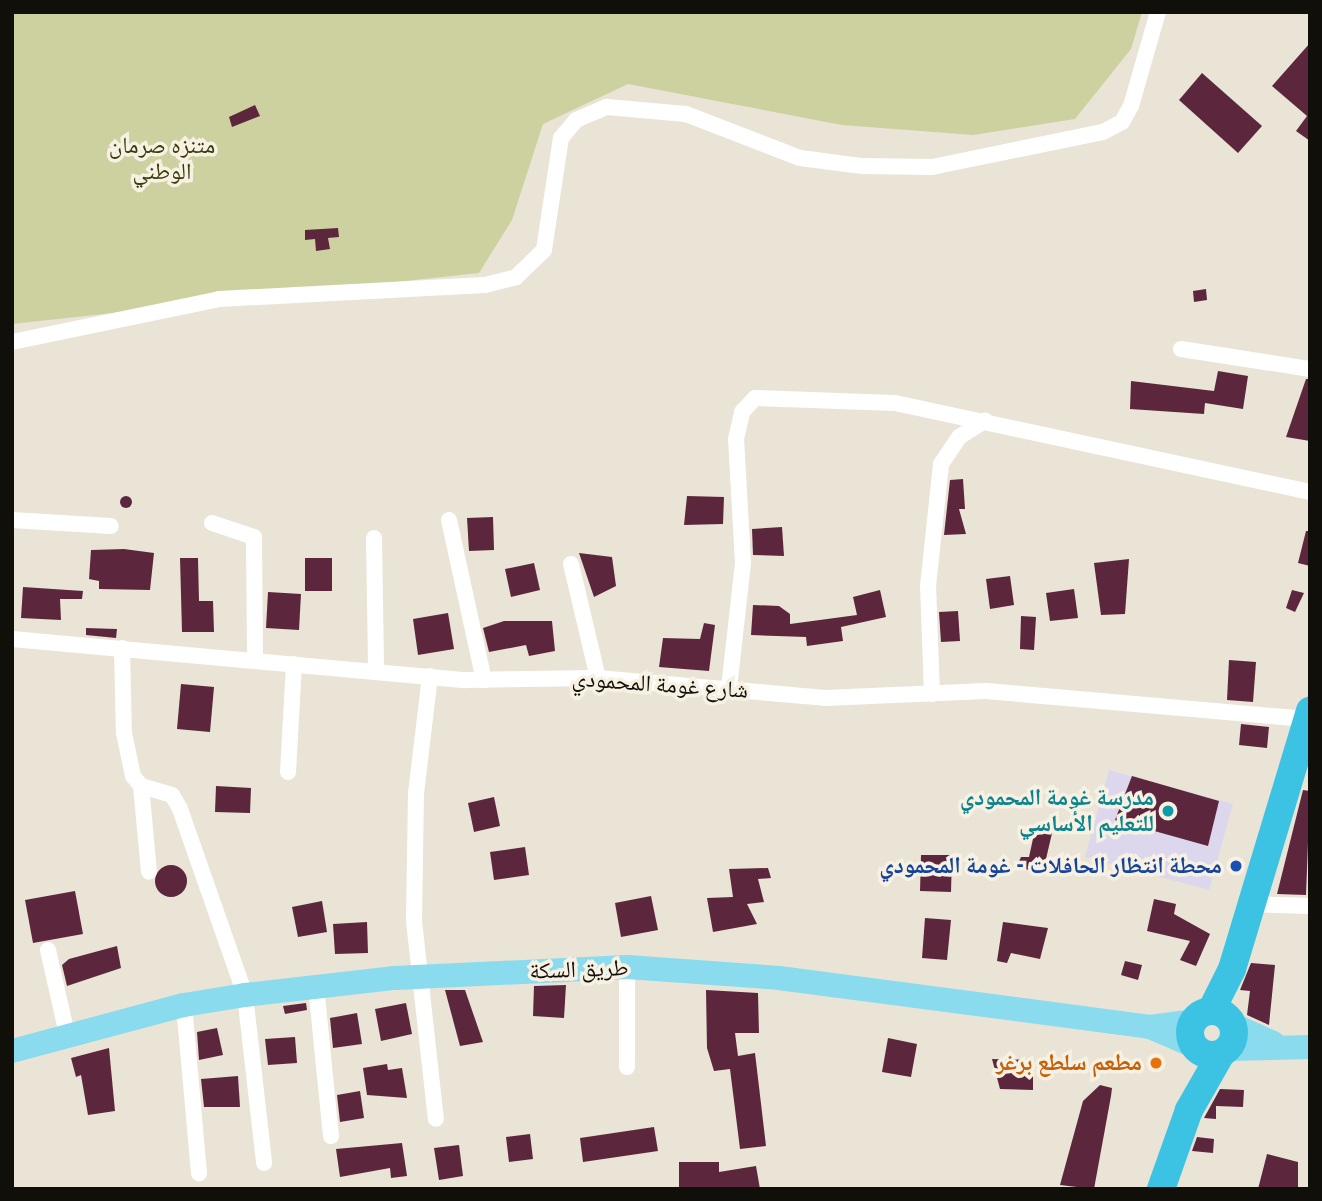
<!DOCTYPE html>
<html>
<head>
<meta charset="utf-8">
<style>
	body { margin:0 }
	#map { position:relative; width:1322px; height:1201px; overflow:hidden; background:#e9e4d6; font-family:"Roboto Condensed","Noto Naskh Arabic",sans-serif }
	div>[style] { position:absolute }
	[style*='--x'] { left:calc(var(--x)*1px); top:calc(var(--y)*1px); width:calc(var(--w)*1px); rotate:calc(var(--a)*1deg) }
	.education>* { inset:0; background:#dcd7ed }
	.green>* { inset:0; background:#cdd1a0 }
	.building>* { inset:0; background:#5c273d }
	.round { border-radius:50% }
	.street>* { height:16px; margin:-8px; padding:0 8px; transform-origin:8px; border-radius:8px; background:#fff }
	.primary>* { height:24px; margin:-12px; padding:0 12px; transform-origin:12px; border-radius:12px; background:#8adbee }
	.highway>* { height:28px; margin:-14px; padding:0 14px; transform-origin:14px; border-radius:14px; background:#3cc3e3 }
	.highway>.ring { margin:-14px; padding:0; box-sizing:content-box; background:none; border:28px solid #3cc3e3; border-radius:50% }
	.dots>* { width:19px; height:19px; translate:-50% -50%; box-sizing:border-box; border:4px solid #f7f1e3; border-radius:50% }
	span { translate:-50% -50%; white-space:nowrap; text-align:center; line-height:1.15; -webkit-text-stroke:7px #f7f1e3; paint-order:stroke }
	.park-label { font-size:23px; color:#393b0a }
	.street-label { font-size:23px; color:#110f0a }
	.culture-label { font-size:23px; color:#0d838f; font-weight:700 }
	.right { translate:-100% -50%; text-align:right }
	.transit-label { font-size:23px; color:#164399; font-weight:700 }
	.food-label { font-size:23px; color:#c56008; font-weight:700 }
	.frame { position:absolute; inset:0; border:14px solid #110f0a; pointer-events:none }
</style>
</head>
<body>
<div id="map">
	<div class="education">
		<div style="clip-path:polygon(1109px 770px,1233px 804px,1209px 890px,1085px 857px)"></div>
	</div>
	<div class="green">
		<div style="clip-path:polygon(12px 12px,1142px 12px,1131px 49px,1075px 119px,973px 135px,842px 125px,628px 84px,543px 124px,512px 220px,479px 273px,12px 324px)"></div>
	</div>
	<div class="building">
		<div style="clip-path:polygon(1310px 43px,1310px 141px,1296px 131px,1307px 116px,1272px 86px)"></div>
		<div style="clip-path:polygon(1202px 73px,1262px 126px,1238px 153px,1179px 100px)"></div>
		<div style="clip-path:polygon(255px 105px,260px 116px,232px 127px,229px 117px)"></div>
		<div style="clip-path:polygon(338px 228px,339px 237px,328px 238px,330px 249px,316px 251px,315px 239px,305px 240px,305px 230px)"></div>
		<div style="clip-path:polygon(1206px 289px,1207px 300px,1194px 302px,1193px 291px)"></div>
		<div style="clip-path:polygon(1218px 371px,1248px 376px,1243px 409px,1205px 403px,1204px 414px,1130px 409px,1131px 381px,1214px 391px)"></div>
		<div style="clip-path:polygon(1306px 379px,1310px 379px,1310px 441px,1286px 437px)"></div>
		<div style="clip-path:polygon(963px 479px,965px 509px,959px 509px,966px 534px,944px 535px,950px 480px)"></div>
		<div class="round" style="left:120px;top:496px;width:12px;height:12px"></div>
		<div style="clip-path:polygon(687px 496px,724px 497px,723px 524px,684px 525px)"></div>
		<div style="clip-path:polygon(493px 517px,494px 550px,469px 551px,467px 518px)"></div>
		<div style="clip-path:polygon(782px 527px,784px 556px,753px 555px,752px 529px)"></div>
		<div style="clip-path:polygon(1306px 531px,1310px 531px,1310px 566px,1298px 563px)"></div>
		<div style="clip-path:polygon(124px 549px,154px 553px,150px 590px,99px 589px,99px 581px,89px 579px,91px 550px)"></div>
		<div style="clip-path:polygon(579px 553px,612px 557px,616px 586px,594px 597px)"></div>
		<div style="clip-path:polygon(180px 558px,198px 558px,199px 601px,213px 601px,214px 632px,182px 632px)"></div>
		<div style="clip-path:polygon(305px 558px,332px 558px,332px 591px,305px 591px)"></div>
		<div style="clip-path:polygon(1129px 559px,1125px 614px,1101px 615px,1094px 563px)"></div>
		<div style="clip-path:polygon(534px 563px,540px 590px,511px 597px,505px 569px)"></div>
		<div style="clip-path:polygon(1010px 576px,1014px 605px,990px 609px,986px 579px)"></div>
		<div style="clip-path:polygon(23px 587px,83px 591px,82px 599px,60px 599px,61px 620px,21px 618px)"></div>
		<div style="clip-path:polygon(1074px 589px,1078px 618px,1050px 621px,1046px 593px)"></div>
		<div style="clip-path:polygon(880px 590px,886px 617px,841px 627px,843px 641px,807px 646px,806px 637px,751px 635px,753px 605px,779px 606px,790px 614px,790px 624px,857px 615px,853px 597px)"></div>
		<div style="clip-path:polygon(1292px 590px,1304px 593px,1295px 612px,1286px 608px)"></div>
		<div style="clip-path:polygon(268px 592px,301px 594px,299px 630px,266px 628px)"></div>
		<div style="clip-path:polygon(958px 611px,960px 641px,941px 642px,939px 612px)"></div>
		<div style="clip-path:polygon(448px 613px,454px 649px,418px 655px,413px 619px)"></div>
		<div style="clip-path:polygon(1021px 616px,1036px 617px,1034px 650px,1020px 649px)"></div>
		<div style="clip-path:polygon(504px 621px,552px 621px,555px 651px,529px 656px,526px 645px,489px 652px,483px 628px)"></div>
		<div style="clip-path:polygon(704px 623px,715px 625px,709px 671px,659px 667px,663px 638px,700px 639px)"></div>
		<div style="clip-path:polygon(86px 628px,117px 629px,116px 638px,86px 635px)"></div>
		<div style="clip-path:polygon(1229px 660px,1256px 662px,1253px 702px,1227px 700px)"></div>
		<div style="clip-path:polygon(181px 684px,214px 687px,210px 732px,177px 729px)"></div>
		<div style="clip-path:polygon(1241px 724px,1269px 727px,1267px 748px,1239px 745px)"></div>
		<div style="clip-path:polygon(1132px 776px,1219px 801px,1208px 846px,1115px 820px)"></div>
		<div style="clip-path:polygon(216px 786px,251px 788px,250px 813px,215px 812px)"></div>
		<div style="clip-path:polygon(1303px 790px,1310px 791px,1306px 895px,1277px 894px)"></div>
		<div style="clip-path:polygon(494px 797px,500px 826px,474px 832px,468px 803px)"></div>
		<div style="clip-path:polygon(1036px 825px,1053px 829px,1046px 859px,1053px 859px,1053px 873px,1016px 868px,1021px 857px,1029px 857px)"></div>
		<div style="clip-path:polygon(525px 847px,529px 875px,494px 880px,490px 852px)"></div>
		<div style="clip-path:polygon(921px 855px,952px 855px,951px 892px,920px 891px)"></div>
		<div class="round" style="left:155px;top:865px;width:32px;height:32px"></div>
		<div style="clip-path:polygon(768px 868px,771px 878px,758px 879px,764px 902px,747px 904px,757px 924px,713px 932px,707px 898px,733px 897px,729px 869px)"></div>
		<div style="clip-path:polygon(75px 891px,83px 934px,33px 943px,25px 900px)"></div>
		<div style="clip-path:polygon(651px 896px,658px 930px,621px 937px,615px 903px)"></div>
		<div style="clip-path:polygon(1154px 899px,1176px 904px,1174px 914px,1210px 934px,1196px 966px,1180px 960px,1190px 941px,1147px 931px)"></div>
		<div style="clip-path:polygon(322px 901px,327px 932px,298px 937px,292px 907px)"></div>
		<div style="clip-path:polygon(925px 918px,951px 920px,947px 960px,922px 958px)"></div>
		<div style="clip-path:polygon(367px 922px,368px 953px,335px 954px,333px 924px)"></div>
		<div style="clip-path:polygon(1003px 922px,1048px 928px,1040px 959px,1011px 953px,1007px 963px,997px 961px)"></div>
		<div style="clip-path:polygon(117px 946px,121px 968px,67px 986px,62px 965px,69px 959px)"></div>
		<div style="clip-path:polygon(1125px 961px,1142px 965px,1138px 980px,1121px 975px)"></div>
		<div style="clip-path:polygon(1251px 963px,1275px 965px,1269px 1025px,1247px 1015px,1250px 991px,1240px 990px)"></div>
		<div style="clip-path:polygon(566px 985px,564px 1018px,533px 1016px,534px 986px)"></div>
		<div style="clip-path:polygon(445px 990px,465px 990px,483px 1042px,460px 1046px)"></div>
		<div style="clip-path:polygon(706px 990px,758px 993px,759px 1033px,735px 1033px,738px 1056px,755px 1053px,766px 1146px,740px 1149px,730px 1069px,714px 1071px,707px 1048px)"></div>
		<div style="clip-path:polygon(306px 1003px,307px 1010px,285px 1014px,283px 1006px)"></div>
		<div style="clip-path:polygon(406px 1003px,412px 1034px,381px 1041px,375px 1009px)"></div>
		<div style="clip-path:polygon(357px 1013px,362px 1044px,333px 1048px,330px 1018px)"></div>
		<div style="clip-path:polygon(217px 1028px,223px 1055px,199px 1060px,197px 1032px)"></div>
		<div style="clip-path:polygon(295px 1037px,297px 1063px,268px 1065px,265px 1039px)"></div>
		<div style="clip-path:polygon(888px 1038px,917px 1044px,911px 1077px,882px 1072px)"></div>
		<div style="clip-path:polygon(109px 1048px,115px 1111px,88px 1115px,81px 1075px,76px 1077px,71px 1058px)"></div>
		<div style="clip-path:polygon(992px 1059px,1033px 1060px,1033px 1090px,1000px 1089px)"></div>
		<div style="clip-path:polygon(387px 1064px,388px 1070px,402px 1068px,407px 1098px,367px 1095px,363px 1068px)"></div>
		<div style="clip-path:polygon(238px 1076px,240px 1107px,204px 1107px,201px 1079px)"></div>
		<div style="clip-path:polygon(1100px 1085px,1112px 1088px,1111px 1096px,1094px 1189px,1060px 1185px,1083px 1101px)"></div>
		<div style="clip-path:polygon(1220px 1089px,1244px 1090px,1243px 1107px,1216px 1106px,1216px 1119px,1204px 1118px)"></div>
		<div style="clip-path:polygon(360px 1091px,364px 1118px,340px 1122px,337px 1095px)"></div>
		<div style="clip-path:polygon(654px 1127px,658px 1151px,583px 1162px,580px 1138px)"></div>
		<div style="clip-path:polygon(530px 1134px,533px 1159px,509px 1162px,506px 1137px)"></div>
		<div style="clip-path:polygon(1197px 1137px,1214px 1139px,1213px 1153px,1192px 1151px)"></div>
		<div style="clip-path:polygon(402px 1143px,407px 1176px,391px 1178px,390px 1168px,340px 1177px,336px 1149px)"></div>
		<div style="clip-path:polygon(459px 1145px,463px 1176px,439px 1180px,434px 1148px)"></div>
		<div style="clip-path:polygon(1267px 1154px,1298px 1162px,1298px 1189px,1258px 1189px)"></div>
		<div style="clip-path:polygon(679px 1162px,719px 1162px,719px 1172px,756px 1166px,760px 1189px,679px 1188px)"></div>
	</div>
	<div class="street">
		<div style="--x:12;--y:342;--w:211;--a:-11.7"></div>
		<div style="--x:219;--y:299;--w:266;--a:-3"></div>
		<div style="--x:485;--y:285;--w:32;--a:-14"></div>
		<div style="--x:516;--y:277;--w:39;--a:-44"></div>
		<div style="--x:544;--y:250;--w:113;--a:-81.4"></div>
		<div style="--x:561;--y:138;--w:23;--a:-50"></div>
		<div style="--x:576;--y:120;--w:34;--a:-23"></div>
		<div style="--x:607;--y:107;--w:79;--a:5.1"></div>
		<div style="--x:686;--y:114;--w:122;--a:21.1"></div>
		<div style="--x:800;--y:158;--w:63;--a:7.4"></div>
		<div style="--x:862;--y:166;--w:70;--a:0.8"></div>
		<div style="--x:932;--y:167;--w:175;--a:-11.6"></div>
		<div style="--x:1103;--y:132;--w:21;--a:-28"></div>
		<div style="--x:1122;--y:122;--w:18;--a:-61"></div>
		<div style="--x:1131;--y:106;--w:98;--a:-74"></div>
		<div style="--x:1181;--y:349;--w:131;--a:8.8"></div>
		<div style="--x:12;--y:520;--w:99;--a:3.5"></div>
		<div style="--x:449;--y:520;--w:164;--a:77.7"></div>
		<div style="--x:212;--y:523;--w:44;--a:18.4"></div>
		<div style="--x:254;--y:537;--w:123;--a:89.5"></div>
		<div style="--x:374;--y:538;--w:131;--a:89.1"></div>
		<div style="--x:571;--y:564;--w:117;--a:76.7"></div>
		<div style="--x:12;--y:639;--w:455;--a:5.2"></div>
		<div style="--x:465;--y:680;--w:133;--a:-0.9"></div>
		<div style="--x:598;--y:678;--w:228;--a:5"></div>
		<div style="--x:825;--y:698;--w:161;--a:-2.5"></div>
		<div style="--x:986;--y:691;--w:322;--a:5"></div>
		<div style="--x:122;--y:648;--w:85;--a:88.7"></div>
		<div style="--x:124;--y:733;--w:44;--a:78.2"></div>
		<div style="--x:133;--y:776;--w:13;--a:51"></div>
		<div style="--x:141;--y:786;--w:32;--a:16"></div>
		<div style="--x:172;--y:795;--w:16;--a:60"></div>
		<div style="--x:180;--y:809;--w:197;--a:70.7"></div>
		<div style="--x:245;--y:995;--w:169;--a:83.5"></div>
		<div style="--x:430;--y:676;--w:118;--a:96.8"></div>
		<div style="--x:416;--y:793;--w:128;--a:90.9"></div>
		<div style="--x:414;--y:921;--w:199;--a:83.7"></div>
		<div style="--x:729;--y:688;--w:126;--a:-83.6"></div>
		<div style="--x:743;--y:563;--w:124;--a:-93.2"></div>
		<div style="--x:736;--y:439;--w:28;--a:-77"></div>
		<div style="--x:742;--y:412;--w:19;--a:-47"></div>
		<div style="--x:755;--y:398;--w:140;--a:2"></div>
		<div style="--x:895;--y:403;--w:424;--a:12.1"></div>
		<div style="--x:932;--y:694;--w:108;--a:-92.1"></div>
		<div style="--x:928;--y:586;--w:123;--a:-83.9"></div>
		<div style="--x:941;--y:464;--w:32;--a:-56"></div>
		<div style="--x:959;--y:437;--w:31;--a:-32"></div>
		<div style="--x:288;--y:772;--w:108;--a:-86.8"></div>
		<div style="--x:141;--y:786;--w:86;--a:84.7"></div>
		<div style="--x:1251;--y:904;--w:59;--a:1.9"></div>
		<div style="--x:48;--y:950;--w:86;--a:77.3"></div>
		<div style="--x:316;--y:986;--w:151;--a:84.3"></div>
		<div style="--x:184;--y:1005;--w:169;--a:84.9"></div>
		<div style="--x:627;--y:1067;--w:100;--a:-90"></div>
	</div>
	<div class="primary">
		<div style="--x:1233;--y:1025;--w:44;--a:24.2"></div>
		<div style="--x:1150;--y:1027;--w:44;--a:-7.8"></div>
		<div style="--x:1228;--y:1049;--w:82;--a:-1.4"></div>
		<div style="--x:12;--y:1051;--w:178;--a:-15"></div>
		<div style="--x:184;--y:1005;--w:62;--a:-9.3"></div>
		<div style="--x:245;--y:995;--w:151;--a:-6.5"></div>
		<div style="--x:395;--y:978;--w:232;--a:-2.7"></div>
		<div style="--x:627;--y:967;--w:152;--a:4.1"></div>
		<div style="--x:779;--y:978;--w:374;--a:7.5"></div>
		<div style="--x:1150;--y:1027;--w:48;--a:23.4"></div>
	</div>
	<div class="highway">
		<div style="--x:1211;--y:1011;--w:47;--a:-63.4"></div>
		<div style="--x:1232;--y:969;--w:270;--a:-73.2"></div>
		<div class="ring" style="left:1190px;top:1011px;width:16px;height:16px"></div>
		<div style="--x:1161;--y:1189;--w:84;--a:-70.5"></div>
		<div style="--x:1189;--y:1110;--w:64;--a:-60.3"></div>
	</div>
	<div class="dots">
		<div style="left:1168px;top:811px;background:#0f9aa8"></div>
		<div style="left:1236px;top:866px;background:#1a4fb4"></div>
		<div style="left:1156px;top:1063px;background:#e8710a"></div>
	</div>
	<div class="park-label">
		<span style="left:162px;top:159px">متنزه صرمان<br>الوطني</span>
	</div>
	<div class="street-label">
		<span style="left:660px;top:685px;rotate:4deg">شارع غومة المحمودي</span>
		<span style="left:579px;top:970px;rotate:-2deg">طريق السكة</span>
	</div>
	<div class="culture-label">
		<span class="right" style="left:1154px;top:811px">مدرسة غومة المحمودي<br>للتعليم الأساسي</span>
	</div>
	<div class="transit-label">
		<span class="right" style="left:1222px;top:866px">محطة انتظار الحافلات - غومة المحمودي</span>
	</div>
	<div class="food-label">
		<span class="right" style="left:1142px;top:1063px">مطعم سلطع برغر</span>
	</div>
	<div class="frame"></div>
</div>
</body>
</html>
